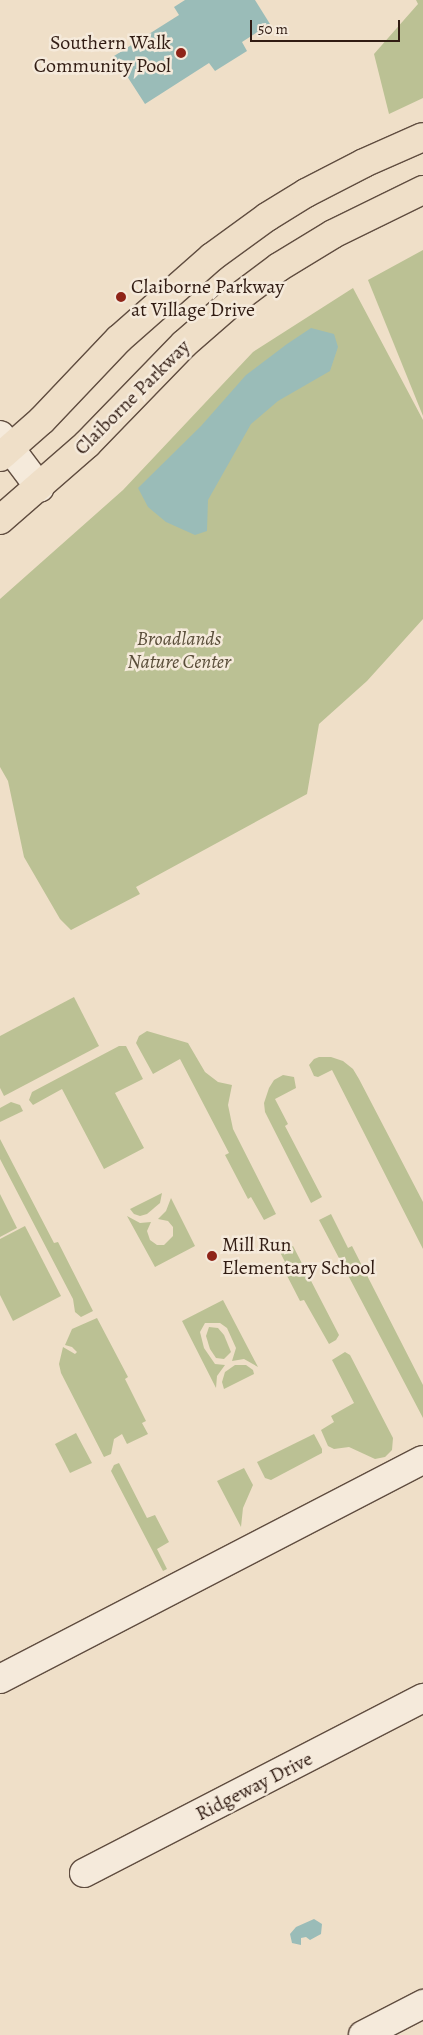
<!DOCTYPE html>
<html>
<head>
<meta charset="utf-8">
<style>
	body { margin:0 }
	#map { position:relative; width:423px; height:2035px; overflow:hidden; background:#efdfc8; font-family:Alegreya,serif }
	div>[style] { position:absolute }
	[style*='--x'] { left:calc(var(--x)*1px); top:calc(var(--y)*1px); width:calc(var(--w)*1px); rotate:calc(var(--a)*1deg) }
	.green>* { inset:0; background:#bbc194 }
	.water>* { inset:0; background:#9abcb8 }
	.roads { filter:drop-shadow(1px 0 #604d40) drop-shadow(-1px 0 #604d40) drop-shadow(0 1px #604d40) drop-shadow(0 -1px #604d40) }
	.minor>* { height:28px; margin:-14px; padding:0 14px; transform-origin:14px; border-radius:14px; background:#f5eadb }
	.major>* { height:28px; margin:-14px; padding:0 14px; transform-origin:14px; border-radius:14px; background:#efdfc8 }
	.dots>* { width:14px; height:14px; translate:-50% -50%; box-sizing:border-box; border:2px solid #f5eadb; border-radius:50% }
	span { translate:-50% -50%; white-space:nowrap; text-align:center; line-height:1.15; -webkit-text-stroke:5px #f5eadb; paint-order:stroke }
	.poi-label { font-size:20px; color:#311c13 }
	.right { translate:-100% -50%; text-align:right }
	.left { translate:0 -50%; text-align:left }
	.street-label { font-size:20px; color:#311c13 }
	.park-label { font-size:20px; color:#5a4e3a; font-style:italic }
	.scale { position:absolute; left:250px; top:20px; width:150px; height:22px; box-sizing:border-box; border:2px solid #311c13; border-top:0; padding-left:6px; font-size:15px; line-height:18px; white-space:nowrap; color:#311c13; -webkit-text-stroke:4px #f5eadb; paint-order:stroke }
</style>
</head>
<body>
<div id="map">
	<div class="green">
		<div style="clip-path:polygon(416px 0,423px 0,423px 98px,389px 114px,374px 54px,418px 4px)"></div>
		<div style="clip-path:polygon(423px 250px,423px 416px,368px 280px)"></div>
		<div style="clip-path:polygon(353px 288px,423px 420px,423px 619px,367px 681px,319px 724px,307px 794px,136px 887px,140px 894px,71px 930px,60px 919px,24px 857px,8px 781px,0 767px,0 599px,123px 490px,253px 352px)"></div>
		<div style="clip-path:polygon(74px 997px,99px 1046px,4px 1096px,0 1088px,0 1036px)"></div>
		<div style="clip-path:polygon(147px 1031px,188px 1043px,205px 1072px,218px 1082px,232px 1085px,228px 1105px,233px 1129px,276px 1214px,264px 1220px,251px 1197px,248px 1199px,225px 1155px,229px 1153px,180px 1059px,153px 1074px,136px 1043px,139px 1036px)"></div>
		<div style="clip-path:polygon(119px 1046px,126px 1046px,143px 1079px,115px 1093px,144px 1148px,104px 1169px,62px 1089px,33px 1105px,29px 1100px,32px 1092px)"></div>
		<div style="clip-path:polygon(319px 1057px,331px 1057px,343px 1061px,353px 1069px,359px 1079px,423px 1202px,423px 1249px,332px 1070px,318px 1077px,314px 1076px,309px 1065px,314px 1059px)"></div>
		<div style="clip-path:polygon(283px 1075px,294px 1077px,296px 1088px,275px 1099px,288px 1124px,285px 1126px,322px 1197px,311px 1203px,265px 1112px,264px 1103px,269px 1088px,274px 1080px)"></div>
		<div style="clip-path:polygon(11px 1102px,20px 1105px,23px 1111px,0 1122px,0 1108px)"></div>
		<div style="clip-path:polygon(0 1139px,54px 1243px,58px 1242px,93px 1311px,81px 1317px,75px 1312px,73px 1299px,0 1159px)"></div>
		<div style="clip-path:polygon(162px 1193px,160px 1203px,147px 1214px,140px 1216px,134px 1214px,130px 1209px)"></div>
		<div style="clip-path:polygon(0 1194px,17px 1228px,0 1237px)"></div>
		<div style="clip-path:polygon(171px 1198px,195px 1246px,155px 1267px,127px 1216px,140px 1223px,151px 1222px,147px 1231px,150px 1240px,157px 1245px,164px 1245px,173px 1236px,173px 1227px,168px 1221px,158px 1219px,166px 1211px)"></div>
		<div style="clip-path:polygon(331px 1214px,348px 1248px,352px 1246px,423px 1385px,423px 1418px,319px 1220px)"></div>
		<div style="clip-path:polygon(25px 1226px,61px 1296px,13px 1321px,0 1295px,0 1239px)"></div>
		<div style="clip-path:polygon(293px 1246px,339px 1335px,336px 1340px,329px 1344px,304px 1300px,300px 1301px,281px 1264px,285px 1262px,280px 1252px)"></div>
		<div style="clip-path:polygon(223px 1300px,258px 1367px,244px 1359px,232px 1361px,236px 1348px,227px 1328px,220px 1323px,205px 1323px,200px 1332px,204px 1348px,215px 1364px,225px 1365px,217px 1376px,216px 1388px,182px 1321px)"></div>
		<div style="clip-path:polygon(97px 1318px,128px 1377px,125px 1379px,146px 1421px,142px 1423px,148px 1434px,127px 1444px,122px 1434px,114px 1439px,111px 1454px,104px 1457px,61px 1373px,59px 1364px,63px 1347px,75px 1354px,77px 1352px,72px 1347px,65px 1345px,72px 1329px)"></div>
		<div style="clip-path:polygon(209px 1327px,218px 1328px,224px 1335px,231px 1352px,224px 1359px,216px 1358px,210px 1349px,206px 1336px)"></div>
		<div style="clip-path:polygon(345px 1352px,350px 1355px,393px 1438px,392px 1450px,385px 1457px,375px 1459px,349px 1447px,334px 1449px,328px 1446px,321px 1430px,334px 1422px,331px 1416px,354px 1403px,332px 1360px)"></div>
		<div style="clip-path:polygon(235px 1365px,246px 1365px,253px 1370px,254px 1374px,224px 1389px,222px 1382px,225px 1372px)"></div>
		<div style="clip-path:polygon(76px 1433px,92px 1463px,70px 1473px,55px 1444px)"></div>
		<div style="clip-path:polygon(314px 1434px,322px 1449px,322px 1453px,271px 1480px,265px 1478px,257px 1462px)"></div>
		<div style="clip-path:polygon(119px 1463px,147px 1518px,155px 1515px,169px 1542px,157px 1549px,167px 1569px,163px 1571px,111px 1471px,114px 1465px)"></div>
		<div style="clip-path:polygon(244px 1468px,253px 1485px,243px 1508px,241px 1527px,217px 1481px)"></div>
	</div>
	<div class="water">
		<div style="clip-path:polygon(185px 0,255px 0,270px 24px,242px 42px,247px 51px,215px 71px,209px 63px,145px 104px,114px 56px,179px 15px,174px 7px)"></div>
		<div style="clip-path:polygon(311px 328px,334px 334px,338px 347px,330px 371px,278px 401px,251px 424px,208px 500px,207px 531px,195px 535px,166px 522px,148px 507px,138px 488px,201px 426px,246px 375px,287px 344px)"></div>
		<div style="clip-path:polygon(314px 1919px,322px 1924px,321px 1934px,310px 1940px,306px 1937px,301px 1938px,301px 1945px,292px 1943px,290px 1934px,296px 1927px)"></div>
	</div>
	<div class="roads">
		<div class="minor">
			<div style="--x:0;--y:435;--w:66;--a:53"></div>
			<div style="--x:0;--y:1679;--w:476;--a:-27.4"></div>
			<div style="--x:84;--y:1873;--w:382;--a:-27.3"></div>
			<div style="--x:363;--y:2035;--w:68;--a:-27.3"></div>
		</div>
		<div class="major">
			<div style="--x:0;--y:457;--w:56;--a:-41.4"></div>
			<div style="--x:42;--y:420;--w:112;--a:-46.5"></div>
			<div style="--x:119;--y:339;--w:124;--a:-41.4"></div>
			<div style="--x:212;--y:257;--w:68;--a:-36"></div>
			<div style="--x:267;--y:217;--w:46;--a:-31.6"></div>
			<div style="--x:306;--y:193;--w:65;--a:-27.3"></div>
			<div style="--x:364;--y:163;--w:64;--a:-23.8"></div>
			<div style="--x:0;--y:520;--w:116;--a:-41.1"></div>
			<div style="--x:87;--y:444;--w:139;--a:-45.9"></div>
			<div style="--x:184;--y:344;--w:62;--a:-41.1"></div>
			<div style="--x:231;--y:303;--w:60;--a:-36.9"></div>
			<div style="--x:279;--y:267;--w:63;--a:-31.4"></div>
			<div style="--x:333;--y:234;--w:100;--a:-26.1"></div>
		</div>
	</div>
	<div class="dots">
		<div style="left:181px;top:53px;background:#8f2418"></div>
		<div style="left:121px;top:297px;background:#8f2418"></div>
		<div style="left:212px;top:1256px;background:#8f2418"></div>
	</div>
	<div class="poi-label">
		<span class="right" style="left:171px;top:54px">Southern Walk<br>Community Pool</span>
		<span class="left" style="left:131px;top:298px">Claiborne Parkway<br>at Village Drive</span>
		<span class="left" style="left:222px;top:1256px">Mill Run<br>Elementary School</span>
	</div>
	<div class="street-label">
		<span style="left:132px;top:397px;rotate:-45deg">Claiborne Parkway</span>
		<span style="left:254px;top:1786px;rotate:-27deg">Ridgeway Drive</span>
	</div>
	<div class="park-label">
		<span style="left:179px;top:650px">Broadlands<br>Nature Center</span>
	</div>
	<div class="scale">50 m</div>
</div>
</body>
</html>
